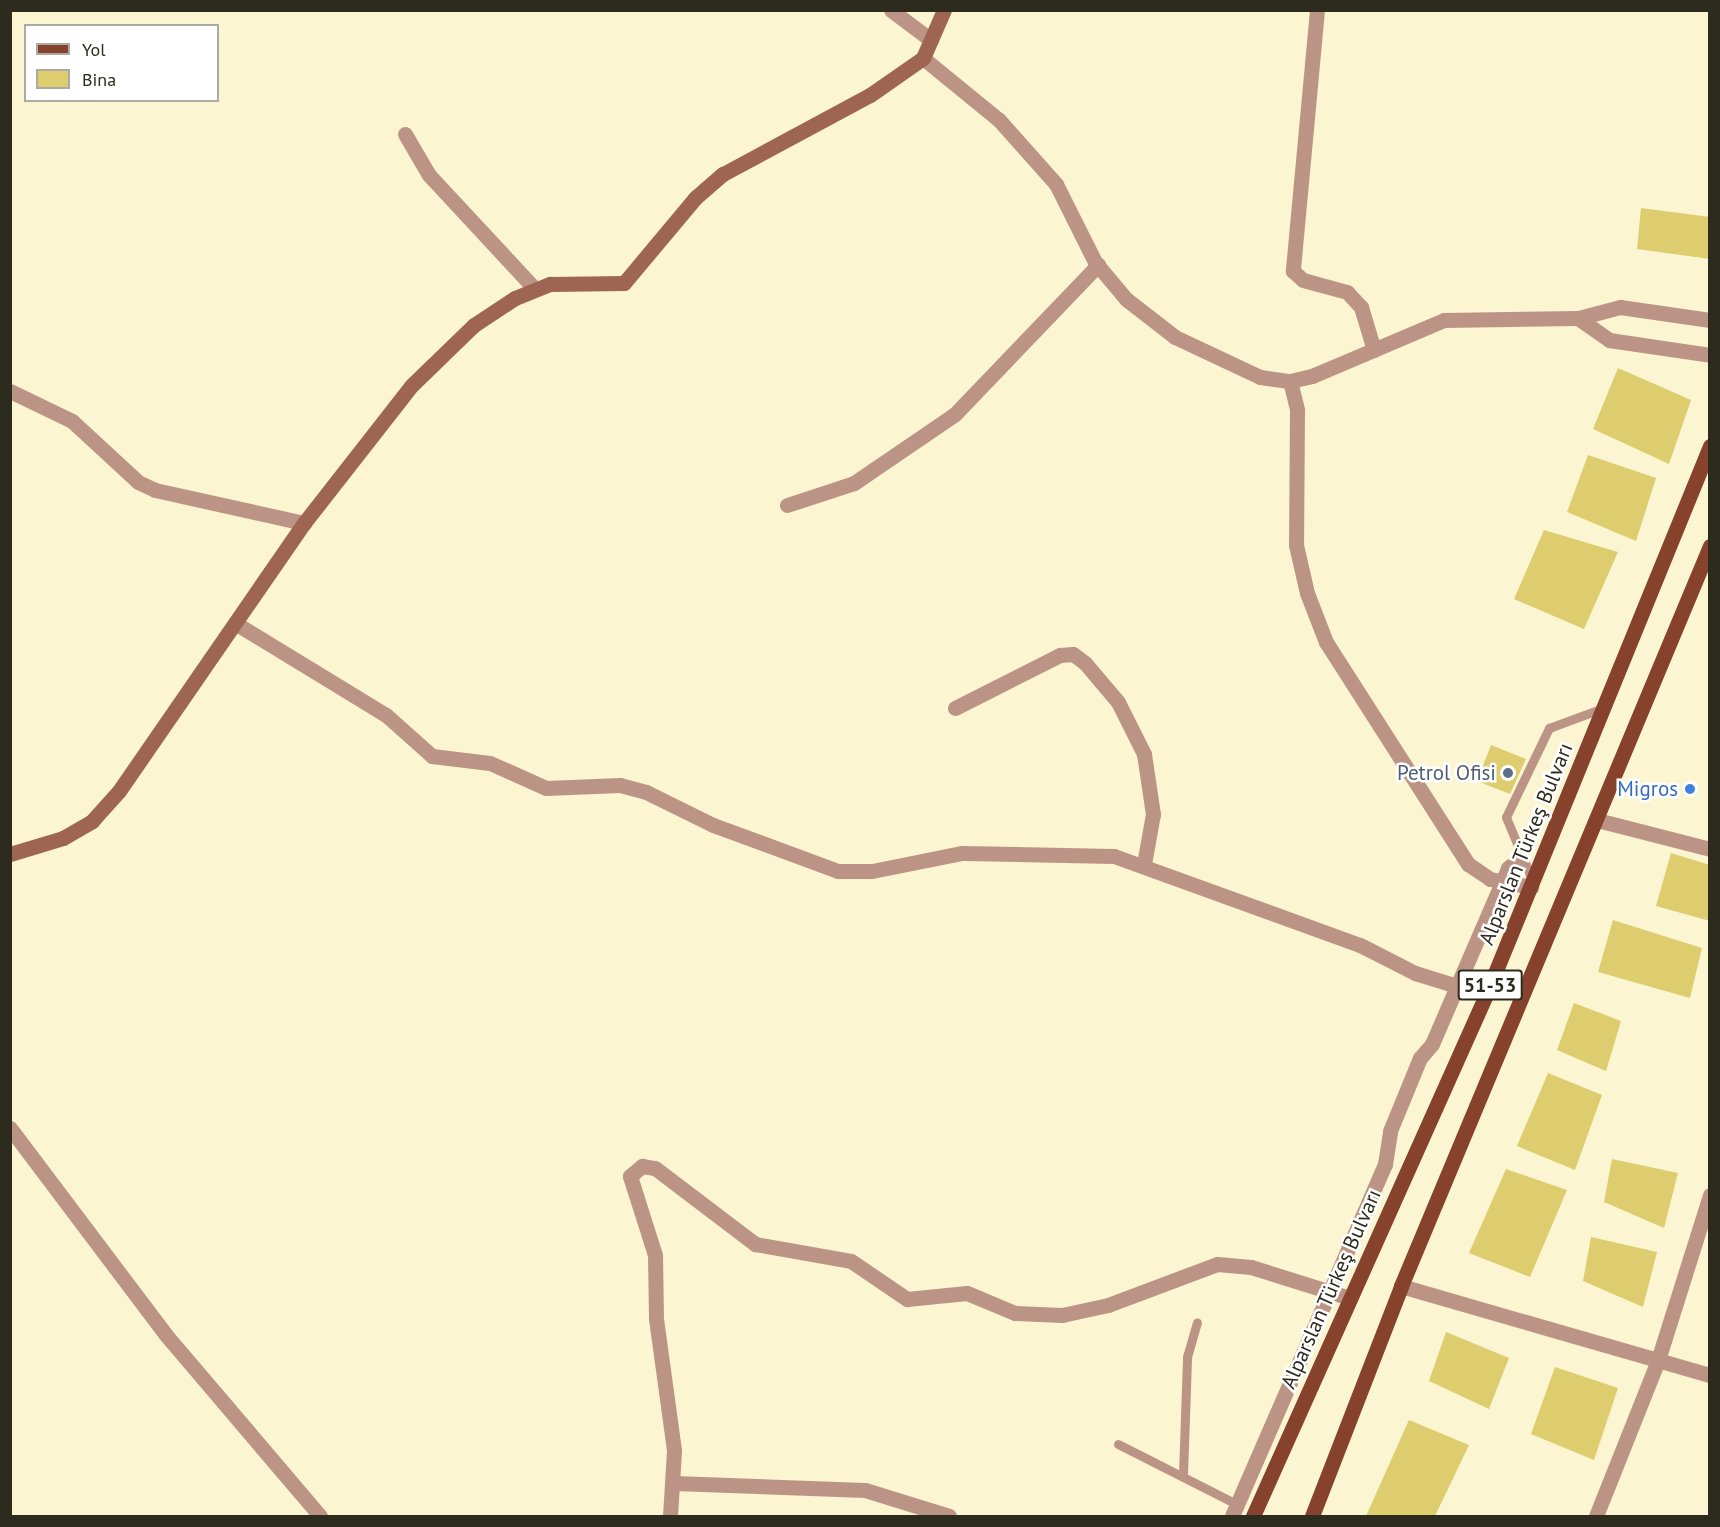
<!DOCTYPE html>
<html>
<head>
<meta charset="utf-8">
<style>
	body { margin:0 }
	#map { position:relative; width:1720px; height:1527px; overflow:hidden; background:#fbf5d2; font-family:"PT Sans",sans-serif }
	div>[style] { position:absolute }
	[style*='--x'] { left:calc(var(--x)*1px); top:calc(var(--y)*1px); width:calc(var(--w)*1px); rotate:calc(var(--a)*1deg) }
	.building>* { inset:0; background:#decd6f }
	.lane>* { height:9px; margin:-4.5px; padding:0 4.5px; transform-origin:4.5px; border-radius:4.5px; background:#bc9486 }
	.street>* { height:15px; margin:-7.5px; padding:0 7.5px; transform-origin:7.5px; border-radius:7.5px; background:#bc9486 }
	.secondary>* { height:15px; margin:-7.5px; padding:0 7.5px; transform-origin:7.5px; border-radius:7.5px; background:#9d6552 }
	.primary>* { height:15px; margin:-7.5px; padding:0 7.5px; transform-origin:7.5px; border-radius:7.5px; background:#86422c }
	.dots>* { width:16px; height:16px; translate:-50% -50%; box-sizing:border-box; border:3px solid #fff; border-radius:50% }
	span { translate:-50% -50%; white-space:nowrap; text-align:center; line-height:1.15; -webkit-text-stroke:5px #fff; paint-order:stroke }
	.shield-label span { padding:2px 4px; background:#fff; border:2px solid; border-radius:4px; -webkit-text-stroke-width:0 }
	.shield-label { font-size:20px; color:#2d2b1e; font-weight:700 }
	.service-label { font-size:21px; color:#4e5e75 }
	.right { translate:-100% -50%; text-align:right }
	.shop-label { font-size:21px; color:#366cbe }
	.street-label { font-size:21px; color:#2d2b1e }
	.frame { position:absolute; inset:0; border:12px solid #2d2b1e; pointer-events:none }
	.legend { position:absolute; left:24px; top:24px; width:195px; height:78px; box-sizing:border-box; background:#fff; border:2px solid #abaaa5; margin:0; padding:8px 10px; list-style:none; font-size:18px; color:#2d2b1e }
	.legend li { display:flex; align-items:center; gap:12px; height:30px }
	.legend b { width:30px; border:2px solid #abaaa5 }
</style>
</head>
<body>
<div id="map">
	<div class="building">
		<div style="clip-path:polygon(1641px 208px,1710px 217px,1710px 259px,1637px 249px)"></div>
		<div style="clip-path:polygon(1618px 368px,1691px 400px,1669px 464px,1593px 429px)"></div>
		<div style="clip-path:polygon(1588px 455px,1656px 478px,1636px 541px,1567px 512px)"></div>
		<div style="clip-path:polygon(1544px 530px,1618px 552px,1584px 629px,1514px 599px)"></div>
		<div style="clip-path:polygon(1491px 745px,1526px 759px,1510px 794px,1477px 781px)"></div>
		<div style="clip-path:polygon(1671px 853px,1710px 865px,1710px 921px,1656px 906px)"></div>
		<div style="clip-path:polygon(1613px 920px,1702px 948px,1690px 998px,1598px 972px)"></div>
		<div style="clip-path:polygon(1574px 1003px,1621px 1021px,1606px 1071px,1557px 1050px)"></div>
		<div style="clip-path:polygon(1548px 1073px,1602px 1095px,1575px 1170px,1517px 1146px)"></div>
		<div style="clip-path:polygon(1612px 1159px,1678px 1173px,1664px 1228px,1604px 1202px)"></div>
		<div style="clip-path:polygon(1506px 1169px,1567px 1190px,1530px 1277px,1469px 1253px)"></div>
		<div style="clip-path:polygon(1591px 1237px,1657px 1252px,1643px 1307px,1583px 1281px)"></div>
		<div style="clip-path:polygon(1446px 1332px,1509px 1358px,1489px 1409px,1429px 1381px)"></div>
		<div style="clip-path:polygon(1555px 1367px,1618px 1388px,1594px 1460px,1531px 1434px)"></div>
		<div style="clip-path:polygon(1409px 1420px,1469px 1445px,1435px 1516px,1366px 1516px)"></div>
	</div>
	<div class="lane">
		<div style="--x:1533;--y:882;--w:70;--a:-112.6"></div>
		<div style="--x:1506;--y:817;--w:99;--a:-64.2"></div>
		<div style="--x:1549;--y:728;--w:58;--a:-20.3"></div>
		<div style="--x:1118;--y:1444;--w:135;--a:26.9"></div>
		<div style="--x:1183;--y:1474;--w:117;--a:-88"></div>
		<div style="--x:1187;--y:1357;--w:36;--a:-74"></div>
	</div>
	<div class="street">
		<div style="--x:891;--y:10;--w:50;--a:36.9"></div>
		<div style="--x:1317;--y:10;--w:262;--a:95.3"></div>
		<div style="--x:1293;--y:271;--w:13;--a:42"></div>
		<div style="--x:1303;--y:280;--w:46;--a:15.3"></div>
		<div style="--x:1347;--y:292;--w:21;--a:47"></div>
		<div style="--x:1361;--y:307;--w:45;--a:73.2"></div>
		<div style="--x:923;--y:58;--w:98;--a:39.2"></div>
		<div style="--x:999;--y:120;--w:86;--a:48.3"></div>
		<div style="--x:1056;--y:184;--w:87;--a:63.4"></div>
		<div style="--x:1095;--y:262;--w:48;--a:50"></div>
		<div style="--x:1126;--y:299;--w:62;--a:37.8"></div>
		<div style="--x:1175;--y:337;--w:94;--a:25.2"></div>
		<div style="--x:1260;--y:377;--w:30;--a:8"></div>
		<div style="--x:1290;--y:381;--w:23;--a:-13"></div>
		<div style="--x:1312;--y:376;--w:143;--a:-23"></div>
		<div style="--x:1444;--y:320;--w:134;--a:-0.9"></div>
		<div style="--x:405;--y:134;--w:48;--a:59.7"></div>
		<div style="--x:429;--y:175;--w:156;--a:47.1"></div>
		<div style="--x:1710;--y:320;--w:91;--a:-171.8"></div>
		<div style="--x:1620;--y:307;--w:43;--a:165.3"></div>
		<div style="--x:1578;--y:318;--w:38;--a:35"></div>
		<div style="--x:1609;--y:340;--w:102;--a:8.4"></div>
		<div style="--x:1290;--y:381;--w:30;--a:76"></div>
		<div style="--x:1297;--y:410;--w:135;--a:90.4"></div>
		<div style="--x:1296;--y:545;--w:49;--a:77.1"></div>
		<div style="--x:1307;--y:593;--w:53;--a:68.8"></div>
		<div style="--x:1326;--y:642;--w:264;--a:57.4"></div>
		<div style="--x:1468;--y:864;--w:27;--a:34"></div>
		<div style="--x:1490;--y:879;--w:42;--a:11"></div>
		<div style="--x:10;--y:391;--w:69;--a:25.8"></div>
		<div style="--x:72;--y:421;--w:90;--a:42.7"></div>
		<div style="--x:138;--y:482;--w:19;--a:25"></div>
		<div style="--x:155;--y:490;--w:153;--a:12.5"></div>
		<div style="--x:787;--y:505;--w:71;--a:-18.2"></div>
		<div style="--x:854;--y:483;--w:122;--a:-34.3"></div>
		<div style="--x:955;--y:414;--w:207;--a:-46.2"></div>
		<div style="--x:235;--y:623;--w:177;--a:31.4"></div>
		<div style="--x:386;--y:715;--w:62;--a:41.7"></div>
		<div style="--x:432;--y:756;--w:58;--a:6.9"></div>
		<div style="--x:490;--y:763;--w:61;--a:24.1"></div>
		<div style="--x:546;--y:788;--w:74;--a:-2.3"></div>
		<div style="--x:620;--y:785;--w:27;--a:15"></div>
		<div style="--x:646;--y:792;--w:75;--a:26.2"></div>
		<div style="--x:713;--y:825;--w:133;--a:20.2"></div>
		<div style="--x:838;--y:871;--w:34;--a:0"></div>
		<div style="--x:872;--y:871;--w:92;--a:-11.3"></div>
		<div style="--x:962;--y:853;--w:152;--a:1.1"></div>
		<div style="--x:1114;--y:856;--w:262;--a:19.9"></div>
		<div style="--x:1360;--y:945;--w:62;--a:27"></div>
		<div style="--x:1415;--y:973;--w:74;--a:17.2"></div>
		<div style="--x:955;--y:708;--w:118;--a:-26.8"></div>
		<div style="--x:1060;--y:655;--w:13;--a:-4"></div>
		<div style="--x:1073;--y:654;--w:15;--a:37"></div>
		<div style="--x:1085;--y:663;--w:51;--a:49.8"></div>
		<div style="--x:1118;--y:702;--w:58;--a:63.4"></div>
		<div style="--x:1144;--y:754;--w:61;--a:81.5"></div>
		<div style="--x:1153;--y:814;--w:51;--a:100.2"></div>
		<div style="--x:1597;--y:820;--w:117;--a:14.4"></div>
		<div style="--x:10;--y:1128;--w:259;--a:53"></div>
		<div style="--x:166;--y:1335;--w:238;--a:49.6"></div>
		<div style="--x:1401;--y:1286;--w:322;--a:16.1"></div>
		<div style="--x:674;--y:1483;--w:191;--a:2.1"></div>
		<div style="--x:865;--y:1490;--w:88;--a:17.2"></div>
		<div style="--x:670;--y:1516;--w:66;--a:-86.5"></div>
		<div style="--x:674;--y:1450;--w:133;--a:-97.8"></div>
		<div style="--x:656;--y:1318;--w:63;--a:-90.9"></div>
		<div style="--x:655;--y:1255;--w:83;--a:-107.6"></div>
		<div style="--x:630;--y:1176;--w:16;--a:-40"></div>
		<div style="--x:642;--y:1166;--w:13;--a:9"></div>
		<div style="--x:655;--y:1168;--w:126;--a:37.2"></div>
		<div style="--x:755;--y:1244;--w:97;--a:10"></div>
		<div style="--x:851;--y:1261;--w:68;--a:34.2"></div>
		<div style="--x:907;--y:1299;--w:60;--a:-5.7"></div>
		<div style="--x:967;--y:1293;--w:52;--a:22.6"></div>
		<div style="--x:1015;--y:1313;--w:47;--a:2.4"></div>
		<div style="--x:1062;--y:1315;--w:47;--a:-12.3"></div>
		<div style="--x:1108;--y:1305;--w:116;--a:-20.6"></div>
		<div style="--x:1217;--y:1264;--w:34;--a:5"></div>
		<div style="--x:1251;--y:1267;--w:104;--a:17.4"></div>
		<div style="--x:1232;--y:1516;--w:384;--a:-66.5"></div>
		<div style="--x:1385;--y:1164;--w:33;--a:-81"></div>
		<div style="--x:1390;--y:1131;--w:79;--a:-67.7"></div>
		<div style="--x:1420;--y:1058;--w:18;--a:-49"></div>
		<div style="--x:1432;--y:1044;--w:192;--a:-66.6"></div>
		<div style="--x:1508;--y:868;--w:16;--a:-38"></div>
		<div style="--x:1596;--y:1516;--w:168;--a:-68.3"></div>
		<div style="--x:1658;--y:1360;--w:173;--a:-72.5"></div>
	</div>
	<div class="secondary">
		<div style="--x:10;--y:854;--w:55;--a:-16.8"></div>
		<div style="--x:63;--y:838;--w:34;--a:-30"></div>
		<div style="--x:92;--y:821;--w:40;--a:-48"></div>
		<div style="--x:119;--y:791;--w:326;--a:-55.4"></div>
		<div style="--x:304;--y:523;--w:175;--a:-52"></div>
		<div style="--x:412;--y:385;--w:86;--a:-44.1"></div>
		<div style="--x:474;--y:325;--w:49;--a:-33.4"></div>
		<div style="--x:515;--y:298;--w:38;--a:-22"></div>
		<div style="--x:550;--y:284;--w:74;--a:-0.8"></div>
		<div style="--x:624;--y:283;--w:111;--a:-50.1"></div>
		<div style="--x:695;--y:198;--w:37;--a:-41"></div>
		<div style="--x:723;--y:174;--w:167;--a:-28.3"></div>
		<div style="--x:870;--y:95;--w:65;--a:-34.9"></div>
		<div style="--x:923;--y:58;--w:52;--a:-66.4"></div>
	</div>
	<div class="primary">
		<div style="--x:1253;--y:1516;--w:571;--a:-65.91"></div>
		<div style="--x:1486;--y:995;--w:593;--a:-67.8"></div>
		<div style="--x:1312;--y:1516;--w:247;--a:-68.8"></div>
		<div style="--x:1401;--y:1286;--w:802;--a:-67.34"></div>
	</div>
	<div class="dots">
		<div style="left:1508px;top:773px;background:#5c6f8a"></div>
		<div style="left:1690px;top:789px;background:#3f7fe0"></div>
	</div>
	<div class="shield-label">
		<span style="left:1490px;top:985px">51-53</span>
	</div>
	<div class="service-label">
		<span class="right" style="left:1496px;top:773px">Petrol Ofisi</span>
	</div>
	<div class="shop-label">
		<span class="right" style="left:1678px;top:789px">Migros</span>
	</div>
	<div class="street-label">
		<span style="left:1526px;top:844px;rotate:-68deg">Alparslan Türkeş Bulvarı</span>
		<span style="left:1331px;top:1289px;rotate:-66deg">Alparslan Türkeş Bulvarı</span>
	</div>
	<div class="frame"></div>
	<ul class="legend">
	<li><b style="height:8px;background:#86422c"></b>Yol</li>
	<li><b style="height:16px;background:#decd6f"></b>Bina</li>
	</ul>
</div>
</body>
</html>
